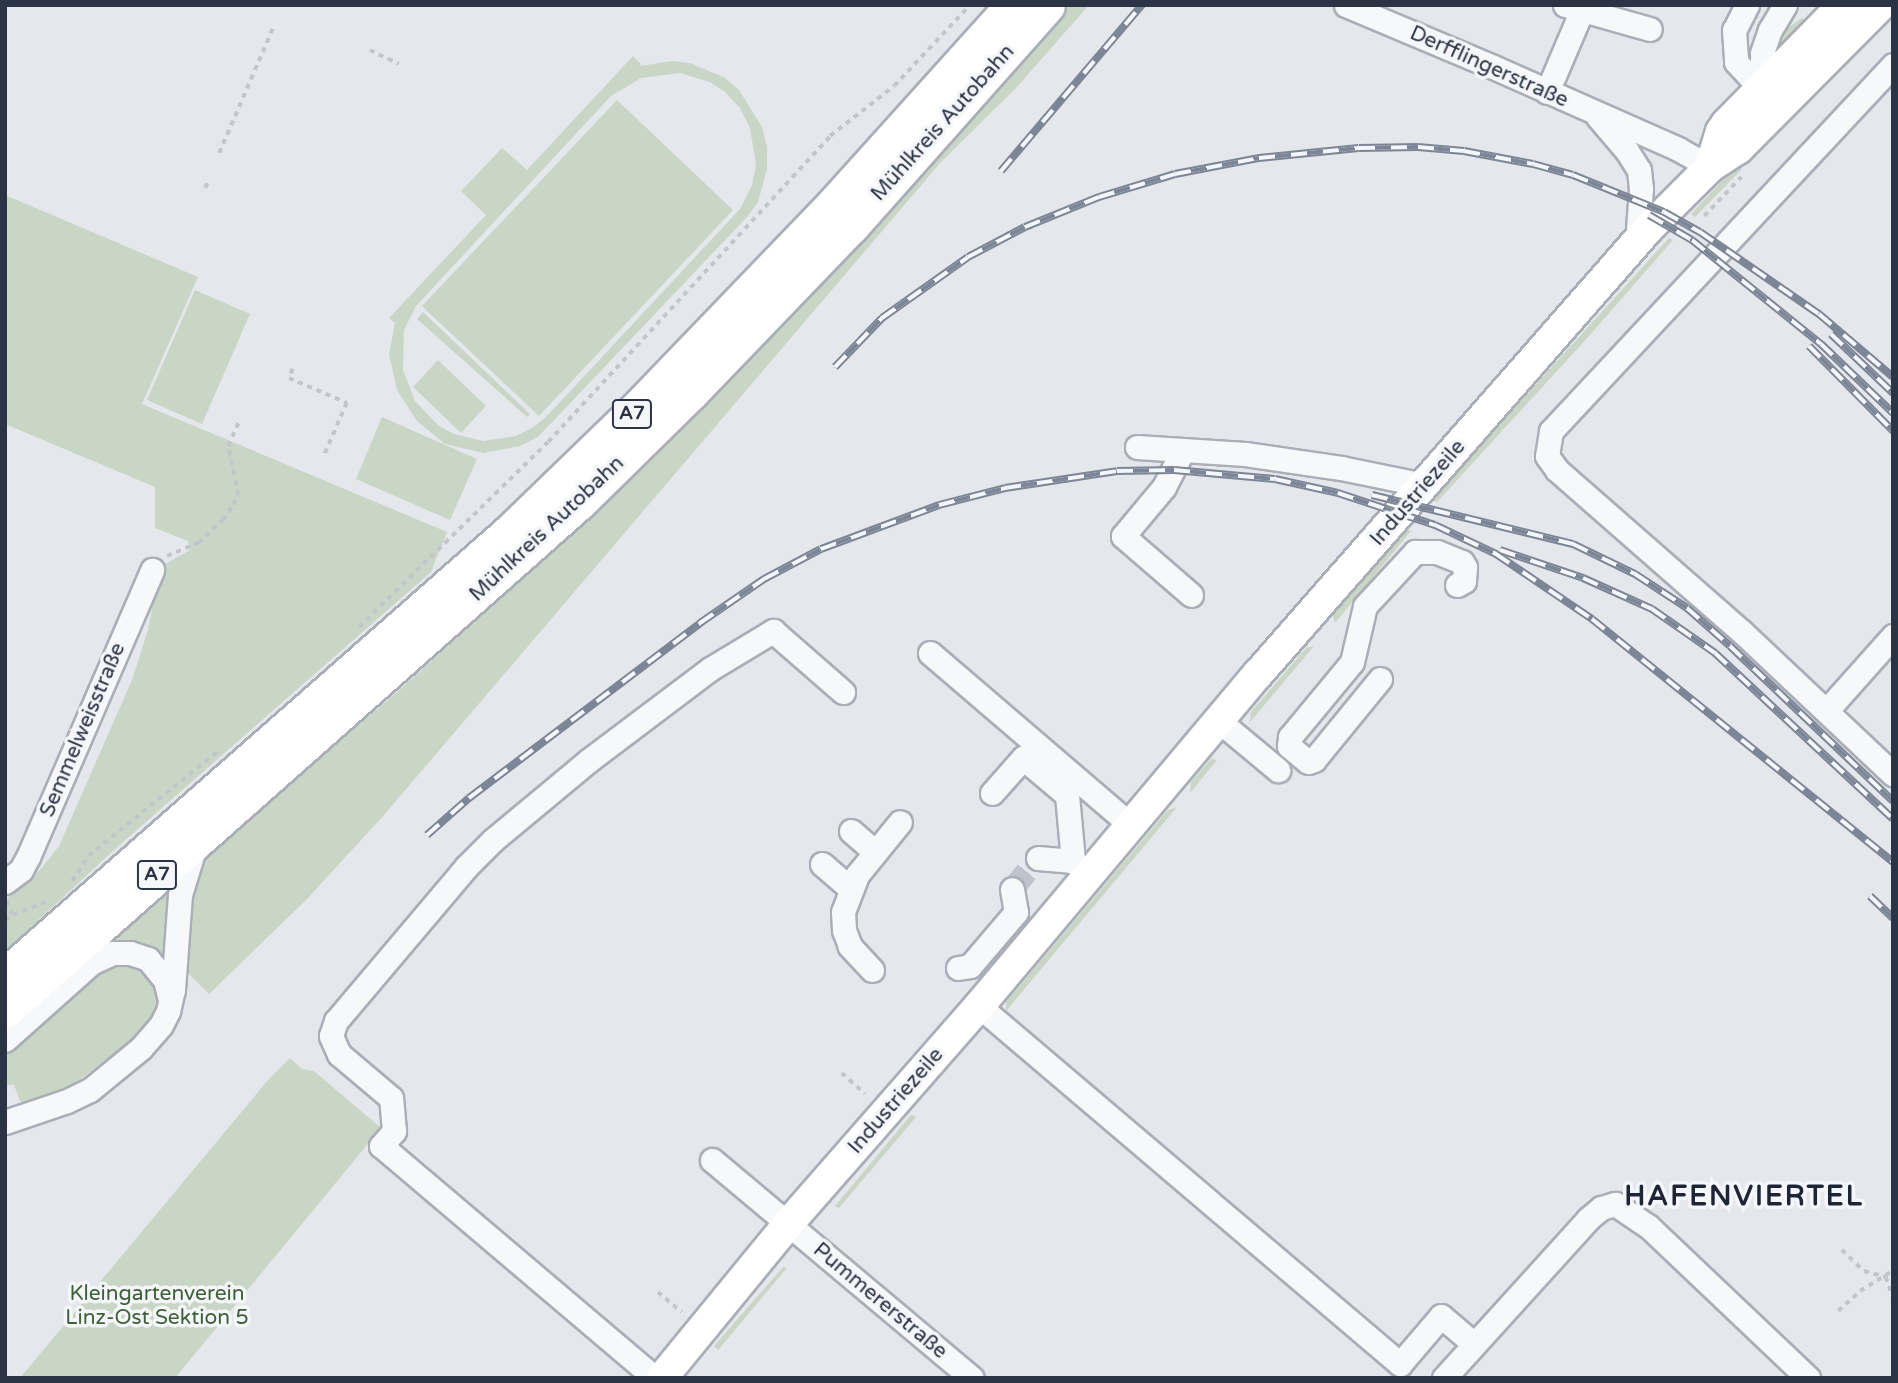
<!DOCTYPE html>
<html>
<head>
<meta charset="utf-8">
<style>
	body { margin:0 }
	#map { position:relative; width:1898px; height:1383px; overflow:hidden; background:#e4e7ec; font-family:"Varela Round",sans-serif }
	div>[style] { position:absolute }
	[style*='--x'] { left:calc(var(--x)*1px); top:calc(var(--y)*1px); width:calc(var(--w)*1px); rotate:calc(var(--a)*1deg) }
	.green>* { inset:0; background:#c9d6c5 }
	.minor-tunnel>* { height:23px; margin-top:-11.5px; transform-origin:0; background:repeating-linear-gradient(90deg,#bfc3cb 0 23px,transparent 0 34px) }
	.path>* { height:3.5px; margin-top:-1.75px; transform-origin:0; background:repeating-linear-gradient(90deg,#c2c5cb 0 5px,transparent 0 10px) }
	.roads { filter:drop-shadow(2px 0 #a9aeb7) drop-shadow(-2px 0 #a9aeb7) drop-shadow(0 2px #a9aeb7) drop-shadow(0 -2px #a9aeb7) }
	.minor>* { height:23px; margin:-11.5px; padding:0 11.5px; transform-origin:11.5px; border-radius:11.5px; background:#f7f8fa }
	.major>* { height:30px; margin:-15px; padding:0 15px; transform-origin:15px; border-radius:15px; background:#fff }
	.highway>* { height:35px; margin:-17.5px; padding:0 17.5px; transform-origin:17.5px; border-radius:17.5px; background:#fff }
	.rail>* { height:8px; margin-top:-4px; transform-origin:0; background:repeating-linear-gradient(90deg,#f4f6f9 0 16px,#7d8696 0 32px); box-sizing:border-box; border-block:2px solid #7d8696 }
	span { translate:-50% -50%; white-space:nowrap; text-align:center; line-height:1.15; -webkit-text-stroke:7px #f4f6f9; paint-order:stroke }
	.shield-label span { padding:2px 5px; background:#f4f6f9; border:2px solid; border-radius:5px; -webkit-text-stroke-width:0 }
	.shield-label { font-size:19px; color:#2b3445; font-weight:700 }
	.street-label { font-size:21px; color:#2b3445 }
	.park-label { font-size:21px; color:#3f6138 }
	.district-label { font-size:28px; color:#1d2536; font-weight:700; letter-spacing:2px }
	.frame { position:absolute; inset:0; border:7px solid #2b3445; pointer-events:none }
</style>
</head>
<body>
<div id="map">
	<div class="green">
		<div style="clip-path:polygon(1069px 5px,1089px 5px,1017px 87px,941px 162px,384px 815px,306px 900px,209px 994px,185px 970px,188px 885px,206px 853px,387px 701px,569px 537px,716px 390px,955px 134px)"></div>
		<div style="clip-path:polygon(1802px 18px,1807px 23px,1775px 53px,1789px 27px)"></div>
		<div style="clip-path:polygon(evenodd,633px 56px,641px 64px,640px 66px,672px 61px,690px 63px,725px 78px,739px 90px,762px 127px,767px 147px,767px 169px,758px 202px,748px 216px,538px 437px,520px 446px,483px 453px,445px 444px,417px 421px,397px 390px,389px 354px,395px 323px,389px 318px,486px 215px,461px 191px,502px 148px,527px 170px,633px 56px,680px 73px,710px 82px,725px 92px,740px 108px,750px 128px,756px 165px,752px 185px,740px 209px,545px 418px,532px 428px,516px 436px,483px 441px,454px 434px,438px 425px,415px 401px,403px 370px,404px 330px,416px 306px,611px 96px,641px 78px,680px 73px)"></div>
		<div style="clip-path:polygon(617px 100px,733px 210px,539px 416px,422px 306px)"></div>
		<div style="clip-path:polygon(1736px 166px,1741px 166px,1741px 170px,1695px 217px,1691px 214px)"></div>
		<div style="clip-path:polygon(5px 195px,198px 277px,142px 404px,447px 532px,431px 572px,114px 850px,5px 951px,5px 900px,39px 871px,59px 846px,132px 680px,148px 630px,160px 567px,190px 550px,188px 541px,155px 528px,155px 487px,5px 424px)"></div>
		<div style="clip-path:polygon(1669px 238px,1673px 240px,1589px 336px,1437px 502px,1431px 500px)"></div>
		<div style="clip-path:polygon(195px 290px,250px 314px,202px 424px,147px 400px)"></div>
		<div style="clip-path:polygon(423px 312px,530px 414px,527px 417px,417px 319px)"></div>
		<div style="clip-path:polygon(438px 360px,486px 406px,461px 433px,413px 387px)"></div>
		<div style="clip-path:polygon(382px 417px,477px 459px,450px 520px,356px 479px)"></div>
		<div style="clip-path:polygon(1407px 529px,1411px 531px,1335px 623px,1333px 615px)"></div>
		<div style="clip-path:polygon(1314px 646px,1250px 722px,1251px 712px,1306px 648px)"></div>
		<div style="clip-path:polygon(1211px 759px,1217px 760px,1190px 793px,1191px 782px)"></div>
		<div style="clip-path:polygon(1177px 807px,1006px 1011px,1006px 1002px,1168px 810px)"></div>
		<div style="clip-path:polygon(176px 878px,170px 960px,154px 951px,104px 947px)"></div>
		<div style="clip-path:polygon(113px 959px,143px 968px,153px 980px,157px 995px,156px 1008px,149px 1021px,134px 1039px,79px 1080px,70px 1091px,29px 1106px,20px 1101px,14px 1085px,5px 1085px,5px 1048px)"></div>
		<div style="clip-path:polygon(290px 1058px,302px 1069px,314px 1071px,381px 1128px,175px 1378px,20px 1378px,268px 1080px)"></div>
		<div style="clip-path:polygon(911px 1115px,916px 1117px,839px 1208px,835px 1206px)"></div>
		<div style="clip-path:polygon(784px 1266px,786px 1269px,718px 1350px,714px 1346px)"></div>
	</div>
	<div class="minor-tunnel">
		<div style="--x:1012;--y:889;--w:40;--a:-50"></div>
	</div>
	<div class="path">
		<div style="--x:370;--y:50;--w:32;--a:26"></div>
		<div style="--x:219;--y:153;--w:139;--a:-66.7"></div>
		<div style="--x:205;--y:188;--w:10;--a:-66"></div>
		<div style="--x:1704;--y:216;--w:54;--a:-46.5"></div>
		<div style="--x:293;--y:369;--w:10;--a:114"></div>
		<div style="--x:289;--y:378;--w:63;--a:23.3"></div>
		<div style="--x:347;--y:403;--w:58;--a:113.5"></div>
		<div style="--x:167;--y:556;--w:34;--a:-23"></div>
		<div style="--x:198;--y:543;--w:34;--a:-43"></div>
		<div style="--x:223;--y:520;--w:18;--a:-56"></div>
		<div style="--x:233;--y:505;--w:11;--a:-63"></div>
		<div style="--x:238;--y:495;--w:50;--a:-101.5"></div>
		<div style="--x:228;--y:446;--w:30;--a:-66"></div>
		<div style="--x:359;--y:627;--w:264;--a:-44.4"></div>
		<div style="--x:548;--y:442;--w:416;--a:-47.3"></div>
		<div style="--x:830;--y:136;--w:81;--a:-38"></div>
		<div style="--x:894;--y:86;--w:111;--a:-46.8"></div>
		<div style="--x:72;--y:881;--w:30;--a:-57"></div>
		<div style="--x:88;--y:856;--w:166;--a:-38.9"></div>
		<div style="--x:7;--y:901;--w:15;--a:67"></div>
		<div style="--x:13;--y:915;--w:40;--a:-22"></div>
		<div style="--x:5;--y:920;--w:9;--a:-32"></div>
		<div style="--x:842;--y:1073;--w:31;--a:42"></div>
		<div style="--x:1842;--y:1250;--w:30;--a:44"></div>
		<div style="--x:1864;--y:1271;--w:23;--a:15"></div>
		<div style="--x:1886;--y:1277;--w:21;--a:71"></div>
		<div style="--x:658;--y:1292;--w:31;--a:40"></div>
		<div style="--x:1838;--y:1311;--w:30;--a:-42"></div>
		<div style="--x:1860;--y:1291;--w:39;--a:-32"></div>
	</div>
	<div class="roads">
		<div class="minor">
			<div style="--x:1346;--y:5;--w:157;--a:22.8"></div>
			<div style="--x:1491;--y:66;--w:205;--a:23.9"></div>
			<div style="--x:1678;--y:149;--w:37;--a:29"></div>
			<div style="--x:1565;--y:5;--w:88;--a:15.8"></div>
			<div style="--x:1747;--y:5;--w:28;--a:117"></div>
			<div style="--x:1734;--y:30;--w:32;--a:86"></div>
			<div style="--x:1736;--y:62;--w:37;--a:47"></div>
			<div style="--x:1893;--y:65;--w:501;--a:133.06"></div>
			<div style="--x:1551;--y:431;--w:25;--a:99"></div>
			<div style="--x:1547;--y:456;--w:17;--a:54"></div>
			<div style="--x:1557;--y:470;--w:244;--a:41.2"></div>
			<div style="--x:1741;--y:631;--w:209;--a:43.3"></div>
			<div style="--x:1761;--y:89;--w:36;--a:-88"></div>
			<div style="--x:1762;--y:53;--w:24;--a:-71"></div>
			<div style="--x:1770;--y:30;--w:29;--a:-59"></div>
			<div style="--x:1547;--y:92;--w:89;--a:-66.9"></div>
			<div style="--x:1598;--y:117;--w:45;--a:49.5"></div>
			<div style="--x:1627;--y:151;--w:22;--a:58"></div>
			<div style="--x:1639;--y:170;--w:18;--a:84"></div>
			<div style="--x:1641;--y:188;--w:54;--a:94.2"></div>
			<div style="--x:1137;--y:447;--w:108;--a:3.7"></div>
			<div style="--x:1245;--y:454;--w:97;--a:8.3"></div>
			<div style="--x:1341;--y:468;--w:85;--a:11.6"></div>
			<div style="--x:1183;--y:450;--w:42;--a:117.2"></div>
			<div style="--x:1164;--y:487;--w:64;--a:129.9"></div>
			<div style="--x:1123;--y:536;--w:90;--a:40.9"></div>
			<div style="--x:930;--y:653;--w:265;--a:40.6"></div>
			<div style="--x:1380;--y:679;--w:104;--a:129.2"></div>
			<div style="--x:1314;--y:760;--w:6;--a:162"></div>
			<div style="--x:1308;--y:762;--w:25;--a:-140"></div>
			<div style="--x:1289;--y:746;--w:9;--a:-84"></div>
			<div style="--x:1290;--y:737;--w:97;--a:-50.4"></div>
			<div style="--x:1352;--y:662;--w:57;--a:-76.9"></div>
			<div style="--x:1365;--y:606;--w:74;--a:-47.2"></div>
			<div style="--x:1415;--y:552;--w:22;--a:0"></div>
			<div style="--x:1437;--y:552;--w:27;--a:22"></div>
			<div style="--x:1462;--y:562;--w:6;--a:59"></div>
			<div style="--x:1465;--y:567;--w:14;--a:94"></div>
			<div style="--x:1464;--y:581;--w:8;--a:150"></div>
			<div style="--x:1827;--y:710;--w:99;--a:-48.3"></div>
			<div style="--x:1219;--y:721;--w:77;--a:39.7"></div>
			<div style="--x:992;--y:793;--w:47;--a:-48.5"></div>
			<div style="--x:1023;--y:758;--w:57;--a:40.1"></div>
			<div style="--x:1067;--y:795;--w:66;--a:84.8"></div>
			<div style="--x:851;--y:831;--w:32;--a:41"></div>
			<div style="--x:1038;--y:858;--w:35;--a:5"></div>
			<div style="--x:1073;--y:861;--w:15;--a:42"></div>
			<div style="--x:822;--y:864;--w:38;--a:41"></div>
			<div style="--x:5;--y:882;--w:20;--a:-37"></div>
			<div style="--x:21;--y:870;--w:15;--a:-62"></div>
			<div style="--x:28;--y:857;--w:313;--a:-66.6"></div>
			<div style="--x:958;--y:968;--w:12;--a:-9"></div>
			<div style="--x:970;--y:966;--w:71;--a:-49.6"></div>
			<div style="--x:1016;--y:912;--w:23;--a:-100"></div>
			<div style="--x:872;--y:970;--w:33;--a:-133"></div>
			<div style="--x:850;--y:946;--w:17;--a:-111"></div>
			<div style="--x:844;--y:930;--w:18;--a:-93"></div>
			<div style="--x:843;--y:912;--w:40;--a:-69"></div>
			<div style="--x:857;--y:875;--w:68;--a:-50.9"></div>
			<div style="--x:979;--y:1006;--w:553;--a:40.38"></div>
			<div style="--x:1400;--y:1364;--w:63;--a:-49.5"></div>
			<div style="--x:1441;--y:1316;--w:43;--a:40.3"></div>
			<div style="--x:5;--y:1040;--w:115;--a:-41.8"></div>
			<div style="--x:91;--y:963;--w:23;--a:-25"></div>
			<div style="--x:112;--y:953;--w:18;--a:0"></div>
			<div style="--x:130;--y:953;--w:19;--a:18"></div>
			<div style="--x:148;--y:959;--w:27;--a:51"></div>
			<div style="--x:165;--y:980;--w:21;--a:76"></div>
			<div style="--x:5;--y:1122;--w:65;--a:-18.7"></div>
			<div style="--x:67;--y:1101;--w:25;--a:-26"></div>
			<div style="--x:90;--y:1090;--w:66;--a:-39.5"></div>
			<div style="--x:141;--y:1048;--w:30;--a:-49"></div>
			<div style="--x:161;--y:1025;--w:16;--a:-63"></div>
			<div style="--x:168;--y:1011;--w:22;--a:-77"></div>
			<div style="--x:173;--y:990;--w:95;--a:-85.8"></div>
			<div style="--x:180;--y:895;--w:51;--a:-73"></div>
			<div style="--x:712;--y:1160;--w:339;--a:40"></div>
			<div style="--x:655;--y:1378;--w:359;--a:-139.7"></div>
			<div style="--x:381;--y:1146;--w:20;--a:-49"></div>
			<div style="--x:394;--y:1131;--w:33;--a:-95"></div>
			<div style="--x:391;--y:1098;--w:68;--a:-139.8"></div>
			<div style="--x:339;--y:1054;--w:20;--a:-114"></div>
			<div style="--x:331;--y:1036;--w:16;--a:-72"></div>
			<div style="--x:336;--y:1021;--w:202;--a:-49.8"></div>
			<div style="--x:466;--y:867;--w:38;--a:-45"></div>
			<div style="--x:493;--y:840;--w:124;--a:-39.7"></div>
			<div style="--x:588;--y:761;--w:153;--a:-37"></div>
			<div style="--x:710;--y:669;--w:74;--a:-31.1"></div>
			<div style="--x:773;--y:631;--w:93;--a:41.1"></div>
			<div style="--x:1444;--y:1378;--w:215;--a:-47.8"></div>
			<div style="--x:1588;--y:1219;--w:17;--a:-40"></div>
			<div style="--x:1601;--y:1208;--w:15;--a:-16"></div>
			<div style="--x:1615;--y:1204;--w:40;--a:34"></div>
			<div style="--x:1648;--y:1226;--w:221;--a:43.5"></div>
		</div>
		<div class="major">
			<div style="--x:1710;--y:167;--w:37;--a:-73"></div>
			<div style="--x:1721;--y:132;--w:9;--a:-58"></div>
			<div style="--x:1726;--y:124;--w:167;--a:-45.5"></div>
			<div style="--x:662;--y:1378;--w:199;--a:-50.7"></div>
			<div style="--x:788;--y:1224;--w:290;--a:-48.8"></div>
			<div style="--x:979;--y:1006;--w:434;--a:-50"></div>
			<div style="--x:1258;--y:674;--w:592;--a:-48.77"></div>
			<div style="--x:1648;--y:229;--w:88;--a:-45"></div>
			<div style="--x:1710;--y:167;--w:33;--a:-33"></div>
			<div style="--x:1738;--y:149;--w:203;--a:-45.2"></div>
		</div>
		<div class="highway">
			<div style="--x:5;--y:976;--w:674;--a:-41.33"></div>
			<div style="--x:511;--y:531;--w:171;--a:-44.1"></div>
			<div style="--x:634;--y:412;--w:290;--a:-46.1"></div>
			<div style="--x:835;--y:203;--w:266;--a:-48"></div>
			<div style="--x:5;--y:1010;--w:769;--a:-41.52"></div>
			<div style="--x:581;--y:500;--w:154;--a:-44.5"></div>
			<div style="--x:691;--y:392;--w:231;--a:-46.1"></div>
			<div style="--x:851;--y:226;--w:295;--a:-48.4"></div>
		</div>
	</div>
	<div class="rail">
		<div style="--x:1001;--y:171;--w:218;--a:-49.7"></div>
		<div style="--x:1649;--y:215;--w:50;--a:30.2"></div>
		<div style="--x:1692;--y:240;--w:166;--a:38.9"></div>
		<div style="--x:1821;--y:344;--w:100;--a:43.8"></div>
		<div style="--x:1831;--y:334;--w:86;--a:43.6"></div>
		<div style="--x:1809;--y:346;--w:120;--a:45.3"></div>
		<div style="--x:835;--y:367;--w:68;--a:-46.2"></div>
		<div style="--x:882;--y:318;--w:105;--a:-35.3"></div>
		<div style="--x:968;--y:257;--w:64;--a:-27.8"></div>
		<div style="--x:1025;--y:227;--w:80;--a:-22.1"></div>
		<div style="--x:1099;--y:197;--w:79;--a:-16.8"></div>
		<div style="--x:1175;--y:174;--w:86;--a:-10.8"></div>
		<div style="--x:1259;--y:158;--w:100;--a:-5.7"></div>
		<div style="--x:1359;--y:148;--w:59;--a:-1"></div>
		<div style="--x:1418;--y:147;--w:46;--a:5"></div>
		<div style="--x:1464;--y:151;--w:70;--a:10.7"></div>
		<div style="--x:1533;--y:164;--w:41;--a:15.4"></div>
		<div style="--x:1573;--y:175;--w:98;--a:22.1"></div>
		<div style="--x:1664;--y:212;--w:41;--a:29.1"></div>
		<div style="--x:1700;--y:232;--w:145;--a:34.6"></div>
		<div style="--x:1819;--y:314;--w:97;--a:40.4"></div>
		<div style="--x:1372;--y:495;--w:207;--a:13.7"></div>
		<div style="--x:1573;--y:544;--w:69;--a:25.8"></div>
		<div style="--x:1635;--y:574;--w:62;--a:33.2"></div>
		<div style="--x:1687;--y:608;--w:57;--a:41.5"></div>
		<div style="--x:1730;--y:646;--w:225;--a:43.6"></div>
		<div style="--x:1500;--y:550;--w:88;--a:18.6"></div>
		<div style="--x:1583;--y:578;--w:76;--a:24.2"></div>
		<div style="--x:1652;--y:609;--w:77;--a:34.9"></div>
		<div style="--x:1715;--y:653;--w:243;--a:43"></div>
		<div style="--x:427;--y:835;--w:56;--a:-41.4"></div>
		<div style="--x:469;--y:798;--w:290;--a:-37.1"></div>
		<div style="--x:700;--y:623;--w:78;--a:-34.5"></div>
		<div style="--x:764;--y:579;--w:64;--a:-27.8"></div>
		<div style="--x:821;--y:549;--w:126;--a:-20.4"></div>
		<div style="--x:939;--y:505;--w:68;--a:-14.4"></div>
		<div style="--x:1005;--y:488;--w:113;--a:-8.6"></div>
		<div style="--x:1117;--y:471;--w:57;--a:-1"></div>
		<div style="--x:1174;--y:470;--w:101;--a:5.1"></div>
		<div style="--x:1275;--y:479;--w:65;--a:12.5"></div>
		<div style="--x:1338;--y:493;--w:102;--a:18.3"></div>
		<div style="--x:1435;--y:525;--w:68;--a:25.4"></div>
		<div style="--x:1496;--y:554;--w:116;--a:34.1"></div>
		<div style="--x:1592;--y:619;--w:387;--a:38.9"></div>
		<div style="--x:1870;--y:896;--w:32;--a:44"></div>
	</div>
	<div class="shield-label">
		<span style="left:632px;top:414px">A7</span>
		<span style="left:157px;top:875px">A7</span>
	</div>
	<div class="street-label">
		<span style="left:1489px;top:67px;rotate:24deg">Derfflingerstraße</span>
		<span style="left:943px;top:123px;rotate:-48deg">Mühlkreis Autobahn</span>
		<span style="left:1418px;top:493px;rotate:-49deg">Industriezeile</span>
		<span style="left:547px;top:529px;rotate:-43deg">Mühlkreis Autobahn</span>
		<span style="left:83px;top:730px;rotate:-67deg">Semmelweisstraße</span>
		<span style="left:896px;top:1101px;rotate:-49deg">Industriezeile</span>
		<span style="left:880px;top:1301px;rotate:40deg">Pummererstraße</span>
	</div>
	<div class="park-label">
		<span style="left:157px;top:1306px">Kleingartenverein<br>Linz-Ost Sektion 5</span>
	</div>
	<div class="district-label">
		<span style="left:1744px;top:1196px">HAFENVIERTEL</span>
	</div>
	<div class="frame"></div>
</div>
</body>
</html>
